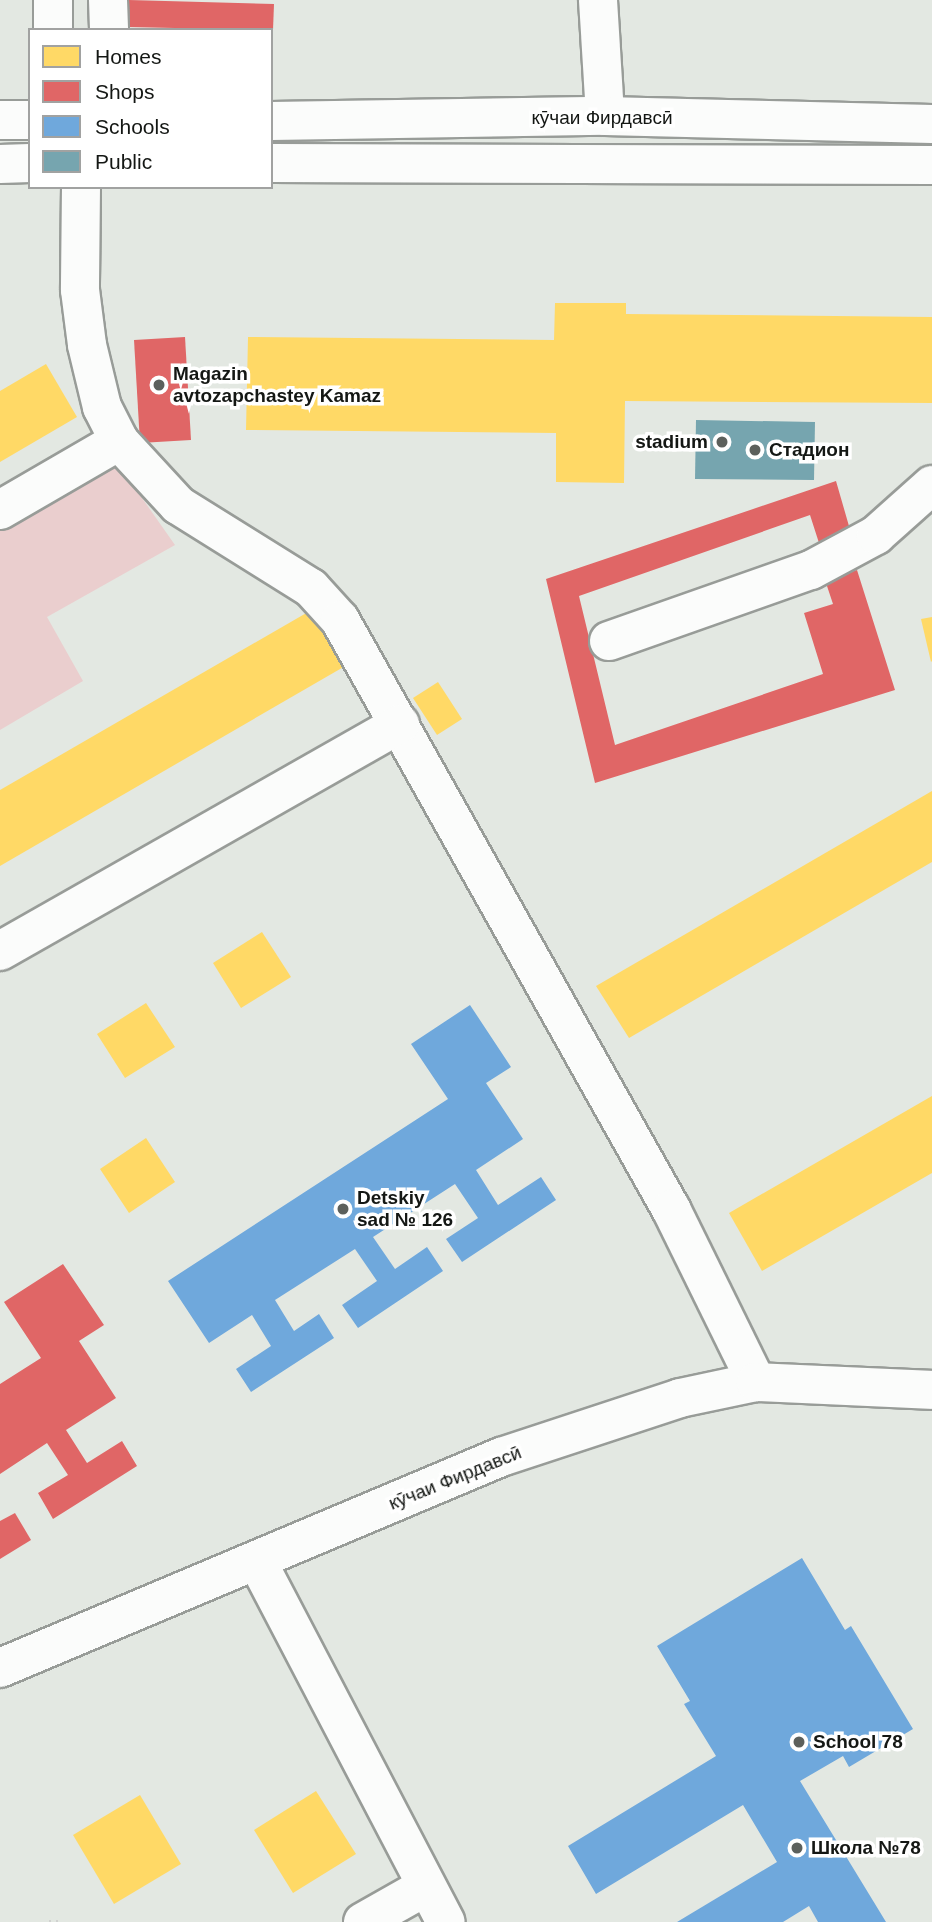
<!DOCTYPE html>
<html>
<head>
<meta charset="utf-8">
<style>
	body { margin:0 }
	#map { position:relative; width:932px; height:1922px; overflow:hidden; background:#e3e8e2; font-family:Helvetica,sans-serif }
	div>[style] { position:absolute }
	[style*='--x'] { left:calc(var(--x)*1px); top:calc(var(--y)*1px); width:calc(var(--w)*1px); rotate:calc(var(--a)*1deg) }
	.green>* { inset:0; background:#eacece }
	.homes>* { inset:0; background:#ffd966 }
	.shops>* { inset:0; background:#e06666 }
	.schools>* { inset:0; background:#6fa8dc }
	.public>* { inset:0; background:#76a5af }
	.path>* { height:4.5px; margin-top:-2.25px; transform-origin:0; background:repeating-linear-gradient(90deg,#d0d2d0 0 2px,transparent 0 7px) }
	.roads { filter:drop-shadow(2px 0 #989c98) drop-shadow(-2px 0 #989c98) drop-shadow(0 2px #989c98) drop-shadow(0 -2px #989c98) }
	.minor>* { height:38px; margin:-19px; padding:0 19px; transform-origin:19px; border-radius:19px; background:#fbfcfb }
	.dots>* { width:19px; height:19px; translate:-50% -50%; box-sizing:border-box; border:4px solid #fff; border-radius:50% }
	span { translate:-50% -50%; white-space:nowrap; text-align:center; line-height:1.15; -webkit-text-stroke:7px #fff; paint-order:stroke }
	.street-label { font-size:19px; color:#141714 }
	.poi-label { font-size:19px; color:#141714; font-weight:700 }
	.left { translate:0 -50%; text-align:left }
	.right { translate:-100% -50%; text-align:right }
	.legend { position:absolute; left:28px; top:28px; width:245px; height:161px; box-sizing:border-box; background:#fff; border:2px solid #a1a2a1; margin:0; padding:9px 12px; list-style:none; font-size:21px; color:#141714 }
	.legend li { display:flex; align-items:center; gap:14px; height:35px }
	.legend b { width:35px; border:2px solid #a1a2a1 }
</style>
</head>
<body>
<div id="map">
	<div class="green">
		<div style="clip-path:polygon(116px 461px,175px 545px,47px 617px,83px 681px,0 730px,0 529px)"></div>
	</div>
	<div class="homes">
		<div style="clip-path:polygon(555px 303px,626px 303px,626px 314px,932px 317px,932px 403px,625px 401px,624px 483px,556px 482px,556px 433px,246px 430px,248px 337px,554px 340px)"></div>
		<div style="clip-path:polygon(46px 364px,77px 417px,0 462px,0 391px)"></div>
		<div style="clip-path:polygon(315px 608px,347px 665px,0 866px,0 790px)"></div>
		<div style="clip-path:polygon(932px 617px,932px 661px,931px 662px,921px 619px)"></div>
		<div style="clip-path:polygon(438px 682px,462px 719px,437px 735px,413px 698px)"></div>
		<div style="clip-path:polygon(932px 791px,932px 862px,629px 1038px,596px 986px)"></div>
		<div style="clip-path:polygon(262px 932px,291px 977px,241px 1008px,213px 963px)"></div>
		<div style="clip-path:polygon(146px 1003px,175px 1047px,125px 1078px,97px 1034px)"></div>
		<div style="clip-path:polygon(932px 1096px,932px 1173px,762px 1271px,729px 1213px)"></div>
		<div style="clip-path:polygon(146px 1138px,175px 1182px,129px 1213px,100px 1169px)"></div>
		<div style="clip-path:polygon(316px 1791px,356px 1854px,293px 1893px,254px 1830px)"></div>
		<div style="clip-path:polygon(140px 1795px,181px 1864px,114px 1904px,73px 1835px)"></div>
	</div>
	<div class="shops">
		<div style="clip-path:polygon(129px 0,274px 4px,273px 30px,128px 27px)"></div>
		<div style="clip-path:polygon(185px 337px,191px 440px,140px 443px,134px 340px)"></div>
		<div style="clip-path:polygon(836px 481px,851px 533px,819px 543px,810px 515px,579px 596px,615px 745px,823px 674px,804px 613px,833px 604px,825px 580px,857px 570px,895px 690px,595px 783px,546px 579px)"></div>
		<div style="clip-path:polygon(63px 1264px,104px 1325px,79px 1341px,116px 1398px,66px 1430px,87px 1463px,122px 1441px,137px 1466px,53px 1519px,38px 1493px,68px 1475px,47px 1443px,0 1474px,0 1384px,41px 1358px,4px 1302px)"></div>
		<div style="clip-path:polygon(15px 1513px,31px 1540px,0 1559px,0 1521px)"></div>
	</div>
	<div class="schools">
		<div style="clip-path:polygon(470px 1005px,511px 1067px,486px 1083px,523px 1139px,476px 1170px,498px 1205px,541px 1177px,556px 1200px,462px 1262px,446px 1239px,478px 1218px,455px 1184px,373px 1237px,395px 1269px,427px 1247px,443px 1271px,358px 1328px,342px 1305px,377px 1281px,355px 1249px,275px 1300px,294px 1331px,319px 1314px,334px 1338px,251px 1392px,236px 1369px,271px 1346px,252px 1315px,209px 1343px,168px 1281px,448px 1099px,411px 1044px)"></div>
		<div style="clip-path:polygon(802px 1558px,845px 1630px,851px 1626px,913px 1729px,849px 1767px,843px 1756px,800px 1781px,886px 1922px,818px 1922px,809px 1906px,783px 1922px,677px 1922px,777px 1862px,743px 1805px,596px 1894px,568px 1846px,716px 1756px,684px 1704px,690px 1701px,657px 1646px)"></div>
	</div>
	<div class="public">
		<div style="clip-path:polygon(696px 420px,815px 422px,814px 480px,695px 479px)"></div>
	</div>
	<div class="path">
		<div style="--x:49;--y:1922;--w:10;--a:0"></div>
	</div>
	<div class="roads">
		<div class="minor">
			<div style="--x:108;--y:0;--w:30;--a:88"></div>
			<div style="--x:598;--y:0;--w:116;--a:86.5"></div>
			<div style="--x:53;--y:30;--w:30;--a:-90"></div>
			<div style="--x:0;--y:120;--w:30;--a:0"></div>
			<div style="--x:271;--y:121;--w:334;--a:-0.9"></div>
			<div style="--x:605;--y:116;--w:327;--a:1.4"></div>
			<div style="--x:271;--y:163;--w:661;--a:0.17"></div>
			<div style="--x:0;--y:164;--w:30;--a:-2"></div>
			<div style="--x:81;--y:187;--w:103;--a:90.6"></div>
			<div style="--x:80;--y:290;--w:55;--a:82.7"></div>
			<div style="--x:87;--y:345;--w:64;--a:76.4"></div>
			<div style="--x:102;--y:407;--w:38;--a:63"></div>
			<div style="--x:119;--y:441;--w:87;--a:47.3"></div>
			<div style="--x:178;--y:505;--w:157;--a:32"></div>
			<div style="--x:311;--y:588;--w:43;--a:47.8"></div>
			<div style="--x:340;--y:620;--w:676;--a:60.67"></div>
			<div style="--x:671;--y:1209;--w:193;--a:63.8"></div>
			<div style="--x:0;--y:510;--w:138;--a:-30.1"></div>
			<div style="--x:609;--y:641;--w:214;--a:-19.4"></div>
			<div style="--x:811;--y:570;--w:74;--a:-28.3"></div>
			<div style="--x:876;--y:535;--w:75;--a:-41.8"></div>
			<div style="--x:0;--y:951;--w:460;--a:-29.6"></div>
			<div style="--x:257;--y:1561;--w:407;--a:62.4"></div>
			<div style="--x:0;--y:1668;--w:544;--a:-22.84"></div>
			<div style="--x:501;--y:1457;--w:188;--a:-18.2"></div>
			<div style="--x:680;--y:1398;--w:78;--a:-11.9"></div>
			<div style="--x:756;--y:1382;--w:176;--a:2.6"></div>
			<div style="--x:363;--y:1922;--w:71;--a:-29.4"></div>
		</div>
	</div>
	<div class="dots">
		<div style="left:159px;top:385px;background:#5c605c"></div>
		<div style="left:722px;top:442px;background:#5c605c"></div>
		<div style="left:755px;top:450px;background:#5c605c"></div>
		<div style="left:343px;top:1209px;background:#5c605c"></div>
		<div style="left:799px;top:1742px;background:#5c605c"></div>
		<div style="left:797px;top:1848px;background:#5c605c"></div>
	</div>
	<div class="street-label">
		<span style="left:602px;top:118px">кӯчаи Фирдавсӣ</span>
		<span style="left:455px;top:1478px;rotate:-22deg">кӯчаи Фирдавсӣ</span>
	</div>
	<div class="poi-label">
		<span class="left" style="left:173px;top:385px">Magazin<br>avtozapchastey Kamaz</span>
		<span class="right" style="left:708px;top:442px">stadium</span>
		<span class="left" style="left:769px;top:450px">Стадион</span>
		<span class="left" style="left:357px;top:1209px">Detskiy<br>sad № 126</span>
		<span class="left" style="left:813px;top:1742px">School 78</span>
		<span class="left" style="left:811px;top:1848px">Школа №78</span>
	</div>
	<ul class="legend">
	<li><b style="height:19px;background:#ffd966"></b>Homes</li>
	<li><b style="height:19px;background:#e06666"></b>Shops</li>
	<li><b style="height:19px;background:#6fa8dc"></b>Schools</li>
	<li><b style="height:19px;background:#76a5af"></b>Public</li>
	</ul>
</div>
</body>
</html>
